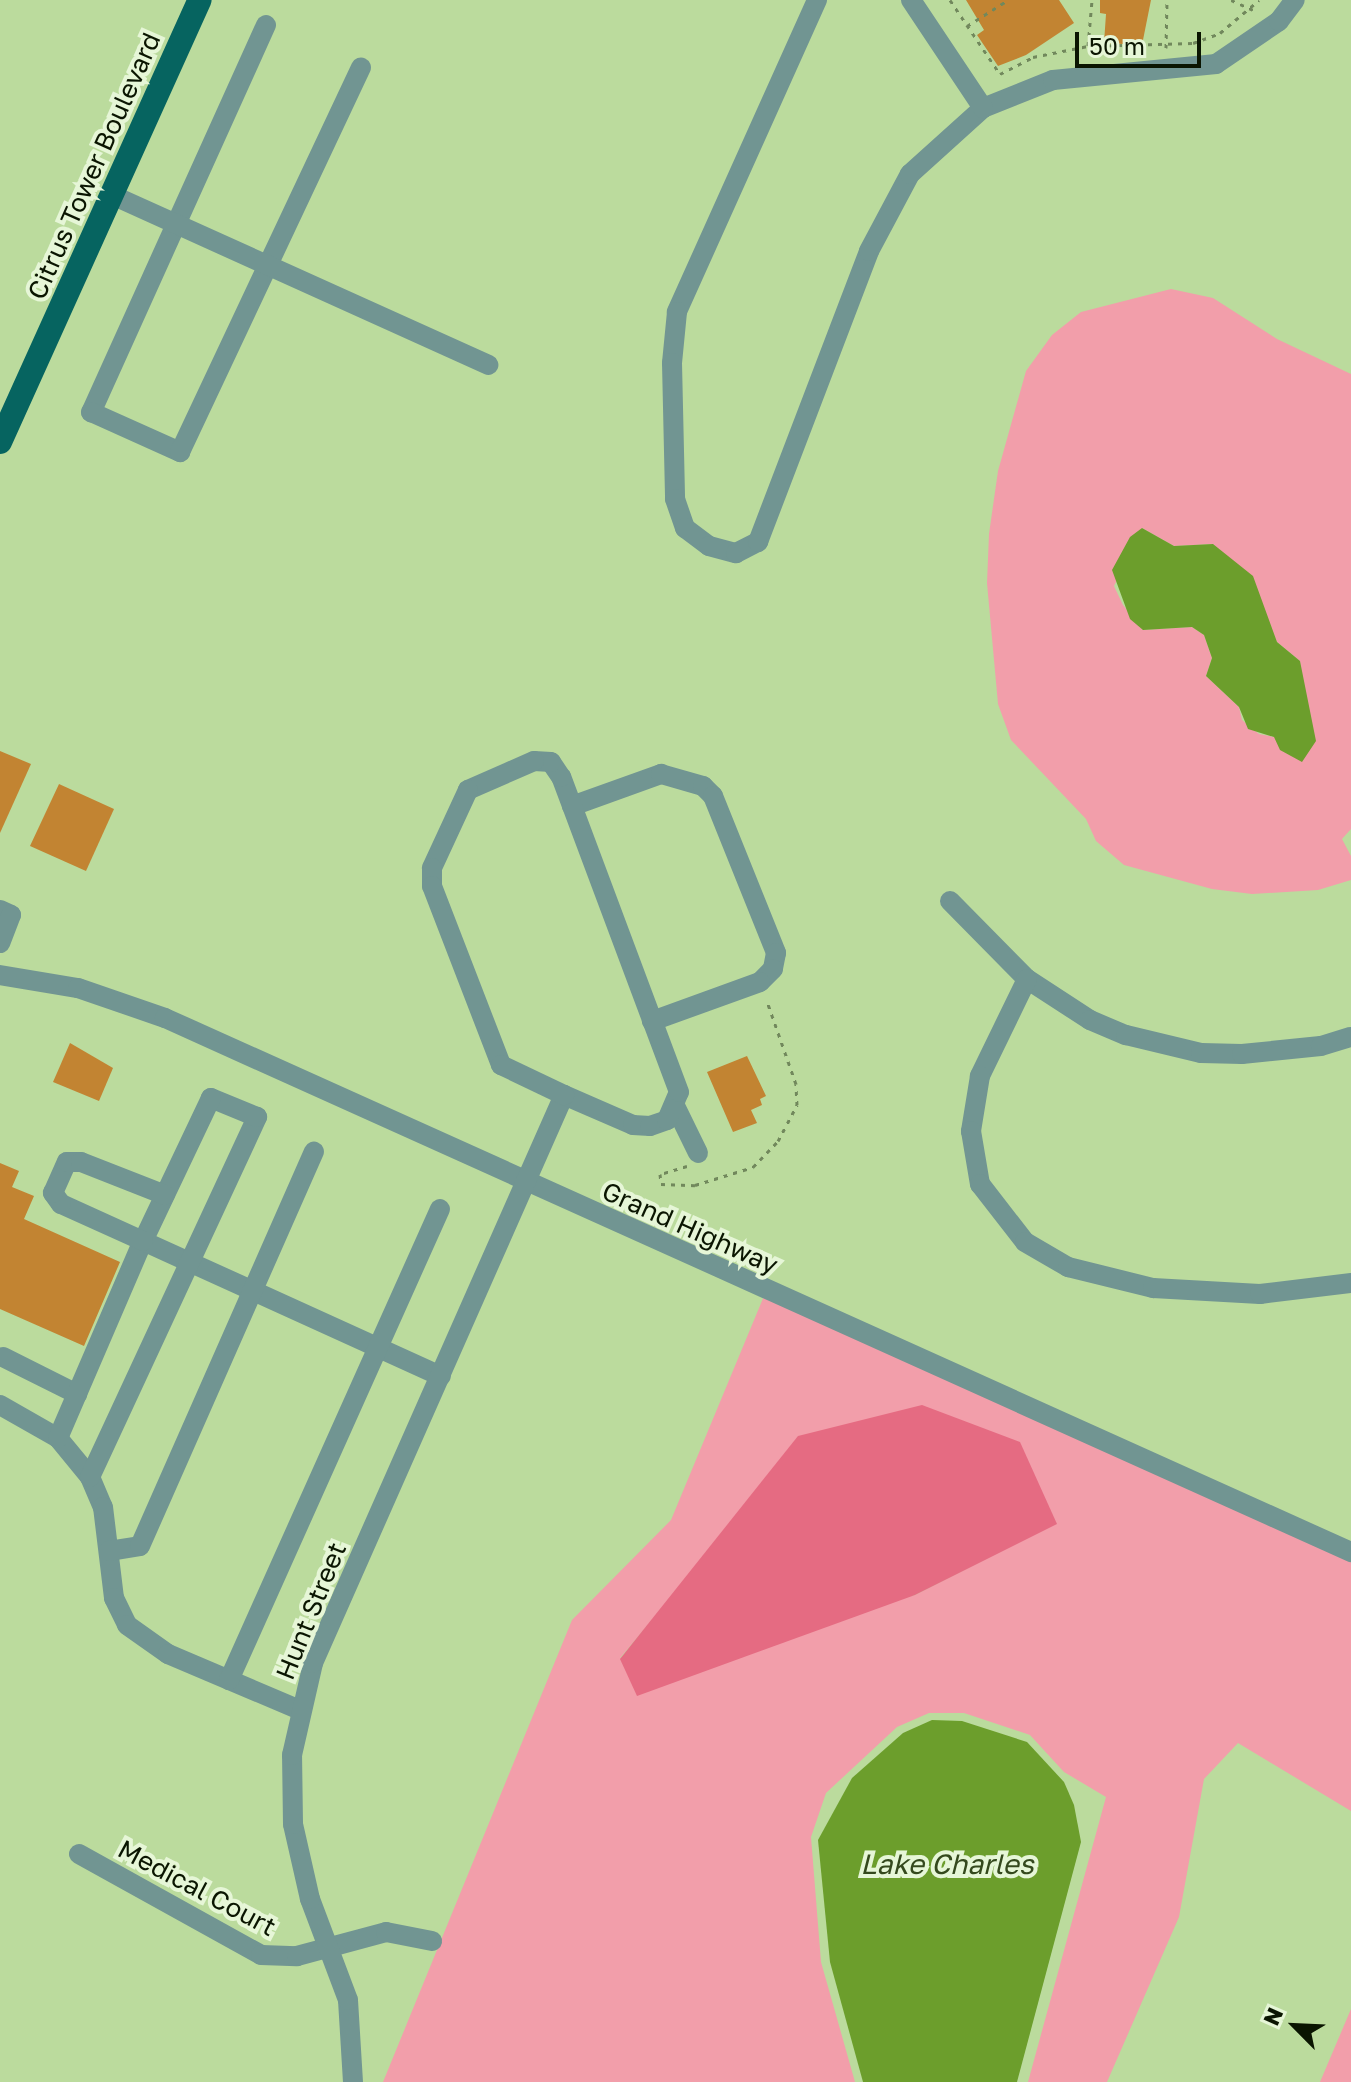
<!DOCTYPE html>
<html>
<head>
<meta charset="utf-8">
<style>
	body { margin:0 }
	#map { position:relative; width:1351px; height:2082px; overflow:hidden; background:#bbdb9d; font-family:"Golos Text",sans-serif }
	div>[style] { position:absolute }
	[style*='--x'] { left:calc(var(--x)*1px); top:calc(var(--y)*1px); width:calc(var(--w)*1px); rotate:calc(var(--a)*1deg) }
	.green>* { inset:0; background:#f29eaa }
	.forest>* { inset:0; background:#e56b82 }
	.water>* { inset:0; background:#6c9e2c }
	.building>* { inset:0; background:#c28432 }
	.path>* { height:3px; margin-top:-1.5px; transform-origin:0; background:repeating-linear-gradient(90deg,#71885c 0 4px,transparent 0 10px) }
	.minor>* { height:20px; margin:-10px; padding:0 10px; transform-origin:10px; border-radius:10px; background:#719592 }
	.major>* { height:24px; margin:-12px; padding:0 12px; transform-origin:12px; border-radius:12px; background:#066460 }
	span { translate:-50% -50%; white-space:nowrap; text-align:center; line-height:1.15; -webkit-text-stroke:8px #e6f6d7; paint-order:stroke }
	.street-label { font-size:26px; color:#0a1501 }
	.water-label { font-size:28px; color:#34491d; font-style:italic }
	.north { position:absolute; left:1255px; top:1986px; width:80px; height:80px; -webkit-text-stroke:6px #e6f6d7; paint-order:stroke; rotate:294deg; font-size:22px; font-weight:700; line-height:32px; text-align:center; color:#0a1501 }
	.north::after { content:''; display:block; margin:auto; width:28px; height:36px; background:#0a1501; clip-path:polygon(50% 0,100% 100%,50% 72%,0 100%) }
	.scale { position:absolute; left:1075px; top:32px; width:126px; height:36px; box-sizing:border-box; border:4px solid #0a1501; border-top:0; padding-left:10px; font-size:24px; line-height:28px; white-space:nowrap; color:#0a1501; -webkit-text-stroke:6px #e6f6d7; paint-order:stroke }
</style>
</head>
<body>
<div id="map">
	<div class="green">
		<div style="clip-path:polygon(evenodd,1171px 289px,1213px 298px,1277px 339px,1351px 374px,1351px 829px,1342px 839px,1351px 856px,1351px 880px,1318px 890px,1252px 894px,1212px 889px,1124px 865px,1096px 841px,1086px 819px,1011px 740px,998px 704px,987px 583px,989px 534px,998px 471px,1026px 371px,1052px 335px,1081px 312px,1171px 289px,1142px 528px,1174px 546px,1213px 544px,1256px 590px,1277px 642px,1300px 661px,1302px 685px,1274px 737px,1259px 734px,1242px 720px,1239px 707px,1206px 676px,1212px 658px,1204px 635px,1192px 627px,1143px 630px,1123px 605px,1114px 586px,1142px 528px)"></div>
		<div style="clip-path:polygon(evenodd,764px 1296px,1351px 1560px,1351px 1811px,1238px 1743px,1204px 1779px,1179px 1917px,1107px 2082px,1028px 2082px,1106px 1797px,1064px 1772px,1030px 1735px,964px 1713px,929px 1713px,897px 1727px,826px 1793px,811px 1837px,821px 1962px,855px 2082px,383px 2082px,572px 1620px,671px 1520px,764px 1296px,1056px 1523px,915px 1595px,620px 1658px,684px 1582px,1056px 1523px)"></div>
		<div style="clip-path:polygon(1351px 2009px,1351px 2082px,1320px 2082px)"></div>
	</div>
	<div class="forest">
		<div style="clip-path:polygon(922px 1405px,1020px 1442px,1057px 1524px,915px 1595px,637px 1696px,620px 1659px,798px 1436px)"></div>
	</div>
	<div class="water">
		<div style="clip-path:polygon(1142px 528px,1174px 546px,1213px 544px,1253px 576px,1277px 642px,1300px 661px,1316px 741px,1302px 762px,1280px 750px,1274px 737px,1248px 729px,1239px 707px,1206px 676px,1212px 658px,1204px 635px,1192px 627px,1143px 630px,1130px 619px,1112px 570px,1130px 537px)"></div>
		<div style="clip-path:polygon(932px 1720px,962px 1721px,1027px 1742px,1064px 1782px,1074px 1805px,1081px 1842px,1017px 2082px,863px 2082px,830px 1962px,818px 1840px,852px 1778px,903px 1733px)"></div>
	</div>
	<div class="building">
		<div style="clip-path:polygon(966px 0,1059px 0,1074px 23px,1026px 55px,998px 66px,977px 35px,984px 30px)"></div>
		<div style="clip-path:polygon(1100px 0,1151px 0,1142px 45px,1104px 43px,1106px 14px,1100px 13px)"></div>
		<div style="clip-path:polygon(0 751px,31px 764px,0 833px)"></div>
		<div style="clip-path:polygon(59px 784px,114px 809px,86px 871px,30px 846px)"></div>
		<div style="clip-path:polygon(70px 1043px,113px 1068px,99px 1101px,53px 1082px)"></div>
		<div style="clip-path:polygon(747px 1056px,766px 1096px,760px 1099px,762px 1105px,751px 1110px,757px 1123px,733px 1132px,707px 1072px)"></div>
		<div style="clip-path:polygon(0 1163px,19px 1171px,12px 1187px,34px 1196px,24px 1219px,120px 1262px,84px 1346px,0 1309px)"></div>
	</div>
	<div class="path">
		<div style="--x:950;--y:0;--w:89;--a:56"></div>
		<div style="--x:1000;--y:74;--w:37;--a:-27"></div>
		<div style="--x:1033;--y:57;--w:56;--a:-11.3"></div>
		<div style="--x:1088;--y:46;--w:105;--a:-1.6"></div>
		<div style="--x:1193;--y:43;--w:29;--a:-20"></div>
		<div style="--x:1220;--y:33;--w:51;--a:-40.2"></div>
		<div style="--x:1231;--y:0;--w:24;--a:24"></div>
		<div style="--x:967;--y:26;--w:49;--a:-32.4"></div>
		<div style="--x:1088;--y:46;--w:46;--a:-85"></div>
		<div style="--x:1166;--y:48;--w:48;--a:-88.8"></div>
		<div style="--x:687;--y:1166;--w:28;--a:163"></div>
		<div style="--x:660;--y:1174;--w:10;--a:84"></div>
		<div style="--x:661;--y:1184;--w:34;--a:2"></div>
		<div style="--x:695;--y:1185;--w:61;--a:-17.2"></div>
		<div style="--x:753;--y:1167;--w:36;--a:-46"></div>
		<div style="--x:778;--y:1141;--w:41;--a:-62.2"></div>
		<div style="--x:797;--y:1105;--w:21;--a:-93"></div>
		<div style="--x:796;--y:1084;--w:85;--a:-109.3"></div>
	</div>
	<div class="minor">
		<div style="--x:817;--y:0;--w:342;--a:114.2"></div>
		<div style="--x:677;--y:312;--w:51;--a:95.6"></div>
		<div style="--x:672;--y:363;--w:136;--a:88.7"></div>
		<div style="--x:675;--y:499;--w:31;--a:71"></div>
		<div style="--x:685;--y:528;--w:30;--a:37"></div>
		<div style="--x:709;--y:546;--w:28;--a:15"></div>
		<div style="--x:736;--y:553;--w:25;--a:-27"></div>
		<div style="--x:758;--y:542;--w:311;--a:-69.1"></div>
		<div style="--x:869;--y:251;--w:87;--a:-62"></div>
		<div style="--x:910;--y:174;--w:98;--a:-42.1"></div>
		<div style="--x:983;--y:108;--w:75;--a:-21.8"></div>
		<div style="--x:1053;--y:80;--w:164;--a:-5.6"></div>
		<div style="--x:1216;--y:64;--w:76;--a:-34.3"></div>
		<div style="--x:1279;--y:21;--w:26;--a:-53"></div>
		<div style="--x:911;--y:0;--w:130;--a:56.3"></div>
		<div style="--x:266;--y:25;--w:425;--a:114.3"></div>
		<div style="--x:91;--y:412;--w:98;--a:24.2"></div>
		<div style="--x:180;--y:452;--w:425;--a:-64.8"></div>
		<div style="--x:112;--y:195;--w:413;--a:24.3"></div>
		<div style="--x:572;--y:806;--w:95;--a:-19.8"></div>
		<div style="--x:661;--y:774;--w:44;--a:15.9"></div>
		<div style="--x:703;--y:786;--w:14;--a:45"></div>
		<div style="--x:713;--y:796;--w:169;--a:68.1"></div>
		<div style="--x:776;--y:953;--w:16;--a:101"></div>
		<div style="--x:773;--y:969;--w:18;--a:135"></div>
		<div style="--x:760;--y:982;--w:115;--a:160.1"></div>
		<div style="--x:950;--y:901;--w:110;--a:45.4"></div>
		<div style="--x:1027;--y:979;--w:75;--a:33.1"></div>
		<div style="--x:1090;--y:1020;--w:39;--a:23"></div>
		<div style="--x:1126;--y:1035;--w:77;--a:13.5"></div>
		<div style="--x:1201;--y:1053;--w:41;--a:1.4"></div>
		<div style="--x:1242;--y:1054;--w:79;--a:-5.8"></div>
		<div style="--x:1321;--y:1046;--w:31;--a:-17"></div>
		<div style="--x:0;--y:910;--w:12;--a:24"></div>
		<div style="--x:11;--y:915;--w:30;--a:111"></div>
		<div style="--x:0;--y:975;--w:79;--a:9.5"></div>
		<div style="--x:78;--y:988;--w:92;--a:19"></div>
		<div style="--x:165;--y:1018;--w:1301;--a:24.24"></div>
		<div style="--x:1027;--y:979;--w:108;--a:115.9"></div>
		<div style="--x:980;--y:1076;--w:56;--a:99.3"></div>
		<div style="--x:971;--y:1131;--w:54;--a:80.4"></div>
		<div style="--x:980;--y:1184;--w:73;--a:52.2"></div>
		<div style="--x:1025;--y:1242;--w:50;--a:30.2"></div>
		<div style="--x:1068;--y:1267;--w:88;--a:13.9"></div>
		<div style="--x:1153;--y:1288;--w:107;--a:3.2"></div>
		<div style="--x:1260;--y:1294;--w:92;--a:-6.9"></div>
		<div style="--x:676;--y:1108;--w:50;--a:63.9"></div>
		<div style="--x:3;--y:1357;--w:83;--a:26.6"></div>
		<div style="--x:0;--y:1405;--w:67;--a:29.6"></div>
		<div style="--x:58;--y:1438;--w:50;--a:50.6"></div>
		<div style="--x:90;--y:1477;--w:33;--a:67"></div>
		<div style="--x:103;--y:1507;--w:92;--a:83.1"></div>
		<div style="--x:114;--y:1598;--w:30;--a:64"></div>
		<div style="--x:127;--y:1625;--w:50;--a:35.3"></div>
		<div style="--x:168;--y:1654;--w:143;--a:23"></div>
		<div style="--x:58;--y:1438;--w:215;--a:-66.7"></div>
		<div style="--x:143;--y:1241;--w:327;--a:24.4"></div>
		<div style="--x:90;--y:1477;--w:397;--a:-65.1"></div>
		<div style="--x:257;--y:1117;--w:50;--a:-157.6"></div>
		<div style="--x:211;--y:1098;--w:158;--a:115.4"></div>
		<div style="--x:143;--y:1241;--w:90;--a:-155.7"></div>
		<div style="--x:61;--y:1204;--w:14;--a:-126"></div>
		<div style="--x:53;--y:1193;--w:34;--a:-66"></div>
		<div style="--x:67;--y:1162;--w:14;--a:0"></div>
		<div style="--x:81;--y:1162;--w:90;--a:21.4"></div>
		<div style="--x:109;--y:1551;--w:31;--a:-9"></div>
		<div style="--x:140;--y:1546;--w:431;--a:-66.2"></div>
		<div style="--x:229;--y:1680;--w:516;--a:-65.87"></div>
		<div style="--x:79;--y:1854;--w:208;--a:29"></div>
		<div style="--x:261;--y:1955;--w:36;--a:2"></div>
		<div style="--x:297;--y:1956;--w:92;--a:-15.1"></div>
		<div style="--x:386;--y:1932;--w:47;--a:11.1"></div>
		<div style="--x:353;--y:2082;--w:82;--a:-93.5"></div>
		<div style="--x:348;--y:2000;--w:108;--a:-110.6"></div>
		<div style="--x:310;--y:1899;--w:77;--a:-102.8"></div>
		<div style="--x:293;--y:1824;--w:69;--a:-90.8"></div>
		<div style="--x:292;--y:1755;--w:94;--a:-77.1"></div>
		<div style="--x:313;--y:1663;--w:621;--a:-66.16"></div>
		<div style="--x:564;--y:1095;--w:75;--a:23.5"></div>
		<div style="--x:633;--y:1125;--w:17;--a:3"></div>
		<div style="--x:650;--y:1126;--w:18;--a:-19"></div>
		<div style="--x:667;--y:1120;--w:30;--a:-67"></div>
		<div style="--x:679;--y:1092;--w:336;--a:-110.5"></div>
		<div style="--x:561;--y:777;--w:18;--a:-124"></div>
		<div style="--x:551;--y:762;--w:17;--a:-177"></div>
		<div style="--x:534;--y:761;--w:72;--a:156.3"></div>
		<div style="--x:468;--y:790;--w:86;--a:114.8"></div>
		<div style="--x:432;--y:868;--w:18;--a:90"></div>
		<div style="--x:432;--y:886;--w:192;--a:68.9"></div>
		<div style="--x:501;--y:1065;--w:70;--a:25.5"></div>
	</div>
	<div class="major">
		<div style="--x:0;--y:442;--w:485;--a:-65.7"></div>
	</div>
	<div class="street-label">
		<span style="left:94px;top:166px;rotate:-66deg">Citrus Tower Boulevard</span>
		<span style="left:690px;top:1228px;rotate:24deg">Grand Highway</span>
		<span style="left:311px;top:1611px;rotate:-68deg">Hunt Street</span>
		<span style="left:197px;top:1888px;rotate:28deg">Medical Court</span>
	</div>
	<div class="water-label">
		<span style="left:947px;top:1864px">Lake Charles</span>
	</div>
	<div class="north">N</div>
	<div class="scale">50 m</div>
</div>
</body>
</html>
